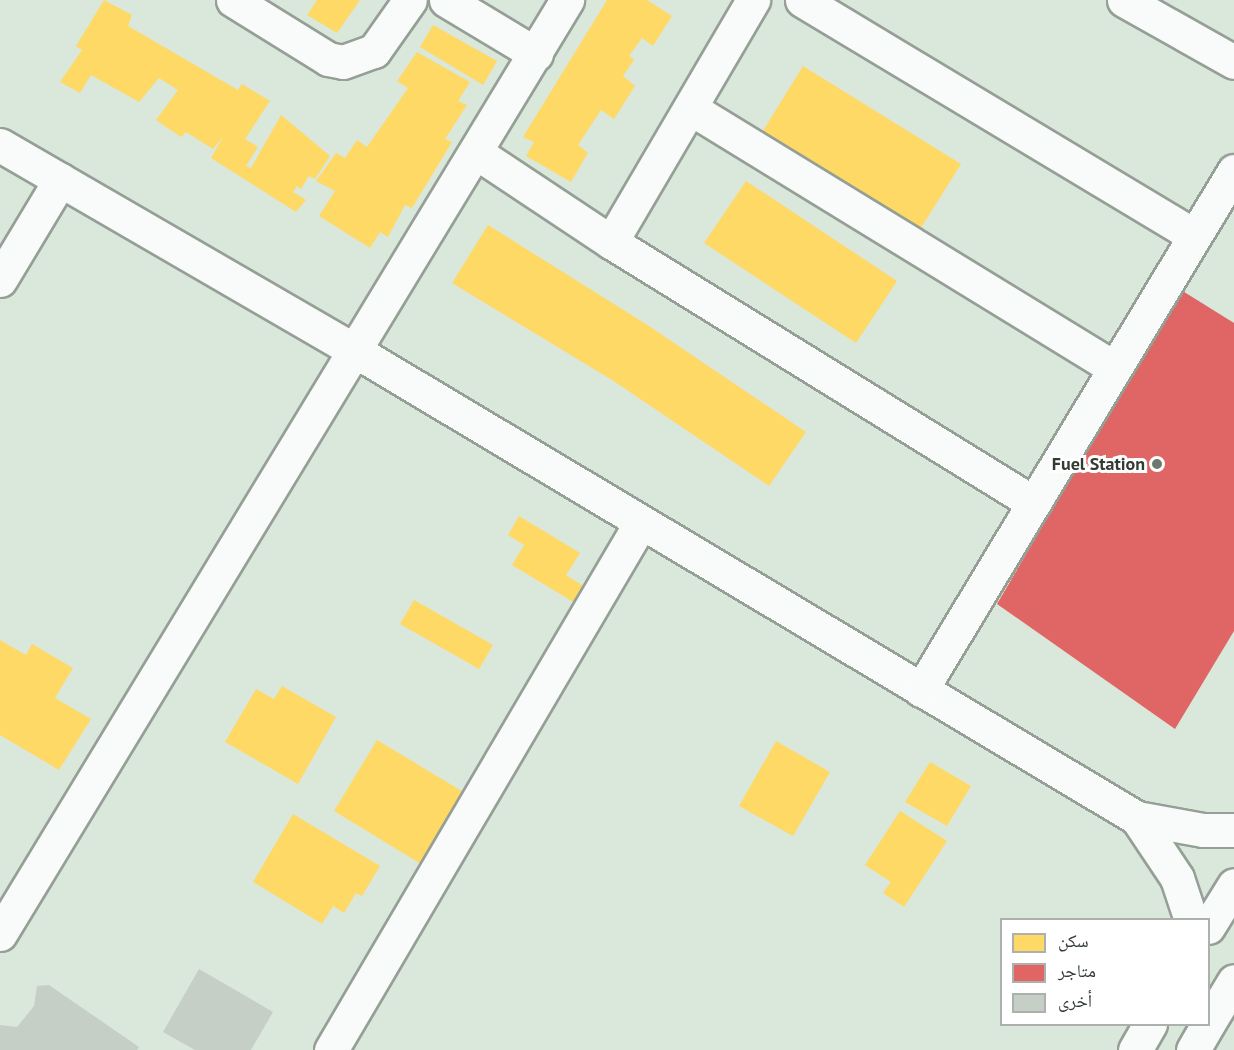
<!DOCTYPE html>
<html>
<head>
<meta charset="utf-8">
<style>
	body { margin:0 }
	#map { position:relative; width:1234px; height:1050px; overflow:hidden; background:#dae7db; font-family:"PT Sans","Noto Naskh Arabic",sans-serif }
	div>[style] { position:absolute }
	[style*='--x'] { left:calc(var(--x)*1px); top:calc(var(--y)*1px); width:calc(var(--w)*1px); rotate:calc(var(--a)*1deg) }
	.homes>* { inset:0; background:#ffd966 }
	.shops>* { inset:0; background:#e06666 }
	.building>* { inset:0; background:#c5cfc6 }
	.roads { filter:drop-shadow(2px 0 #959f96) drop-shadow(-2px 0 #959f96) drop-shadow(0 2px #959f96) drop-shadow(0 -2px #959f96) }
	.minor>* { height:33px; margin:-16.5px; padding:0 16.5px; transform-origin:16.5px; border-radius:16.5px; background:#f9fbfa }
	.highway>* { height:33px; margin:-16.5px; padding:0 16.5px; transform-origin:16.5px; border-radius:16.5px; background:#f9fbfa }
	.dots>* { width:16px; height:16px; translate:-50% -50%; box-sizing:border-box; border:3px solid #fff; border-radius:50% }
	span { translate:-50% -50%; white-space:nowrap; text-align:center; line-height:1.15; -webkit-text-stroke:6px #fff; paint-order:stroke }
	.poi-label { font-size:18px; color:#323c33; font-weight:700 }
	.right { translate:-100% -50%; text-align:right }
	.legend { position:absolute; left:1000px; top:918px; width:210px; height:108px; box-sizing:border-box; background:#fff; border:2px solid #adb1ad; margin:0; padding:8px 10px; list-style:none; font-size:18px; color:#323c33 }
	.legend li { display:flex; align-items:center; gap:12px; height:30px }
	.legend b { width:30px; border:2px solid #adb1ad }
</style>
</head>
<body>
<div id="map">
	<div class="homes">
		<div style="clip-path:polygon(104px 0,132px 15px,128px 26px,238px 90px,242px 84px,270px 101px,245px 139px,258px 147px,246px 166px,251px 168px,281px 115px,330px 156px,315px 179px,309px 176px,301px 189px,297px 186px,293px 192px,306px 200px,296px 212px,211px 158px,223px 137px,213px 149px,186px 132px,181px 137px,156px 120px,178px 90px,159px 78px,139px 102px,91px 75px,80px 93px,60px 82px,82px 50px,76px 46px)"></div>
		<div style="clip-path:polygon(317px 0,360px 0,337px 33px,307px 15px)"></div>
		<div style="clip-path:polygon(607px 0,647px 0,672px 16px,653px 46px,642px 38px,629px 56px,634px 60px,623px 76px,635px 86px,614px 119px,601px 110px,578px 145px,588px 153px,571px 182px,526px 156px,534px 142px,523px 137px)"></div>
		<div style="clip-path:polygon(433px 25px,497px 61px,483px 85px,420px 47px)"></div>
		<div style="clip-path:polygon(417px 52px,470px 82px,458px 101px,467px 105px,445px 139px,452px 142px,412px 208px,405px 205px,388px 237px,380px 232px,370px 248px,319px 216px,335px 191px,316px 181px,336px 153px,345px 158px,357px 140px,367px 147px,408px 88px,397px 81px)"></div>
		<div style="clip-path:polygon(803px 66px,961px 164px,919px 231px,761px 134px)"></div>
		<div style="clip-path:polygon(746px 181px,897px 281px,856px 343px,704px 243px)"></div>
		<div style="clip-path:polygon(488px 225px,649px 326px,806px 432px,769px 486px,612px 380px,452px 283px)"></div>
		<div style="clip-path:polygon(519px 516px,580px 553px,566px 575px,585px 587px,575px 603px,512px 565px,524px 545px,508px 535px)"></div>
		<div style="clip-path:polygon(414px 600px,493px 645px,479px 669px,400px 624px)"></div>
		<div style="clip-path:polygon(0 640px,26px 655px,32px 644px,73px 668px,55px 698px,91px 719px,59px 770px,0 735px)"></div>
		<div style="clip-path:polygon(282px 686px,336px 717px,298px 784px,225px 742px,256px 689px,274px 699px)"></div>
		<div style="clip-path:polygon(377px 740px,465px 793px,421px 864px,334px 811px)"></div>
		<div style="clip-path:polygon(776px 741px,830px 772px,793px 836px,739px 806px)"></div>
		<div style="clip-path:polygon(930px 762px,971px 786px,947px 826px,905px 802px)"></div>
		<div style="clip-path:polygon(900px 811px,947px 841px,904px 907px,883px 893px,891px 882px,865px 865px)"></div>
		<div style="clip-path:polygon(293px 814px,380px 866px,362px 896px,356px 893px,344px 913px,333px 906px,322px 924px,253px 882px)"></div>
	</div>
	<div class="shops">
		<div style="clip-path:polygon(1181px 290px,1234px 323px,1234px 631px,1175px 729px,997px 604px)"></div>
	</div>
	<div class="building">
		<div style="clip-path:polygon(199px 969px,273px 1012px,251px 1050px,195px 1050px,163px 1032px)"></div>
		<div style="clip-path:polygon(49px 985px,139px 1047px,137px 1050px,0 1050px,0 1025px,17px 1027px,34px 1006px,37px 986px)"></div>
	</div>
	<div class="roads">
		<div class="minor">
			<div style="--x:233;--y:0;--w:112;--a:31.8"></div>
			<div style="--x:328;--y:59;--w:15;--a:11"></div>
			<div style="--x:343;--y:62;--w:33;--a:-20"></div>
			<div style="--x:374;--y:51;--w:62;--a:-54.8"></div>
			<div style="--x:446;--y:0;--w:105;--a:31"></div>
			<div style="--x:802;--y:0;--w:458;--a:31"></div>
			<div style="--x:1124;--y:0;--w:126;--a:29.4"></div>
			<div style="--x:690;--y:108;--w:497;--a:31.5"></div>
			<div style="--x:0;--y:145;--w:407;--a:30.1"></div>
			<div style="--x:352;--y:349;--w:914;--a:30.86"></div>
			<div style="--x:1137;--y:818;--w:67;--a:10.3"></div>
			<div style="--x:1203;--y:830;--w:31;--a:0"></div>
			<div style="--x:477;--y:153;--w:161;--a:33.6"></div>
			<div style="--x:611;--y:242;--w:497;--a:31.7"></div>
			<div style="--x:611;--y:242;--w:281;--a:-59.6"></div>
			<div style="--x:0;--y:280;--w:117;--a:-59"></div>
			<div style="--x:921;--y:690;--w:606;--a:-58.91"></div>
			<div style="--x:1137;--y:818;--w:72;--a:56.3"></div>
			<div style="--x:1177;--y:878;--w:44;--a:71.6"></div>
			<div style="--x:0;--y:934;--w:1093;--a:-58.74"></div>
			<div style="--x:331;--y:1050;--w:610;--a:-59.57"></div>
		</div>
		<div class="highway">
			<div style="--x:1208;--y:927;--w:49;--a:-58.2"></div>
			<div style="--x:1208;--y:1024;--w:50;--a:-58.8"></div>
			<div style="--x:1135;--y:1050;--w:30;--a:-60"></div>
			<div style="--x:1193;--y:1050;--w:30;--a:-60"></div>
		</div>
	</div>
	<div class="dots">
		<div style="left:1157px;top:464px;background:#6d786e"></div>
	</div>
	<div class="poi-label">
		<span class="right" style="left:1145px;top:464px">Fuel Station</span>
	</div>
	<ul class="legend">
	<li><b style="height:16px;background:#ffd966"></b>سكن</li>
	<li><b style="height:16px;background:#e06666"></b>متاجر</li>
	<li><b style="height:16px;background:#c5cfc6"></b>أخرى</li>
	</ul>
</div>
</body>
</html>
